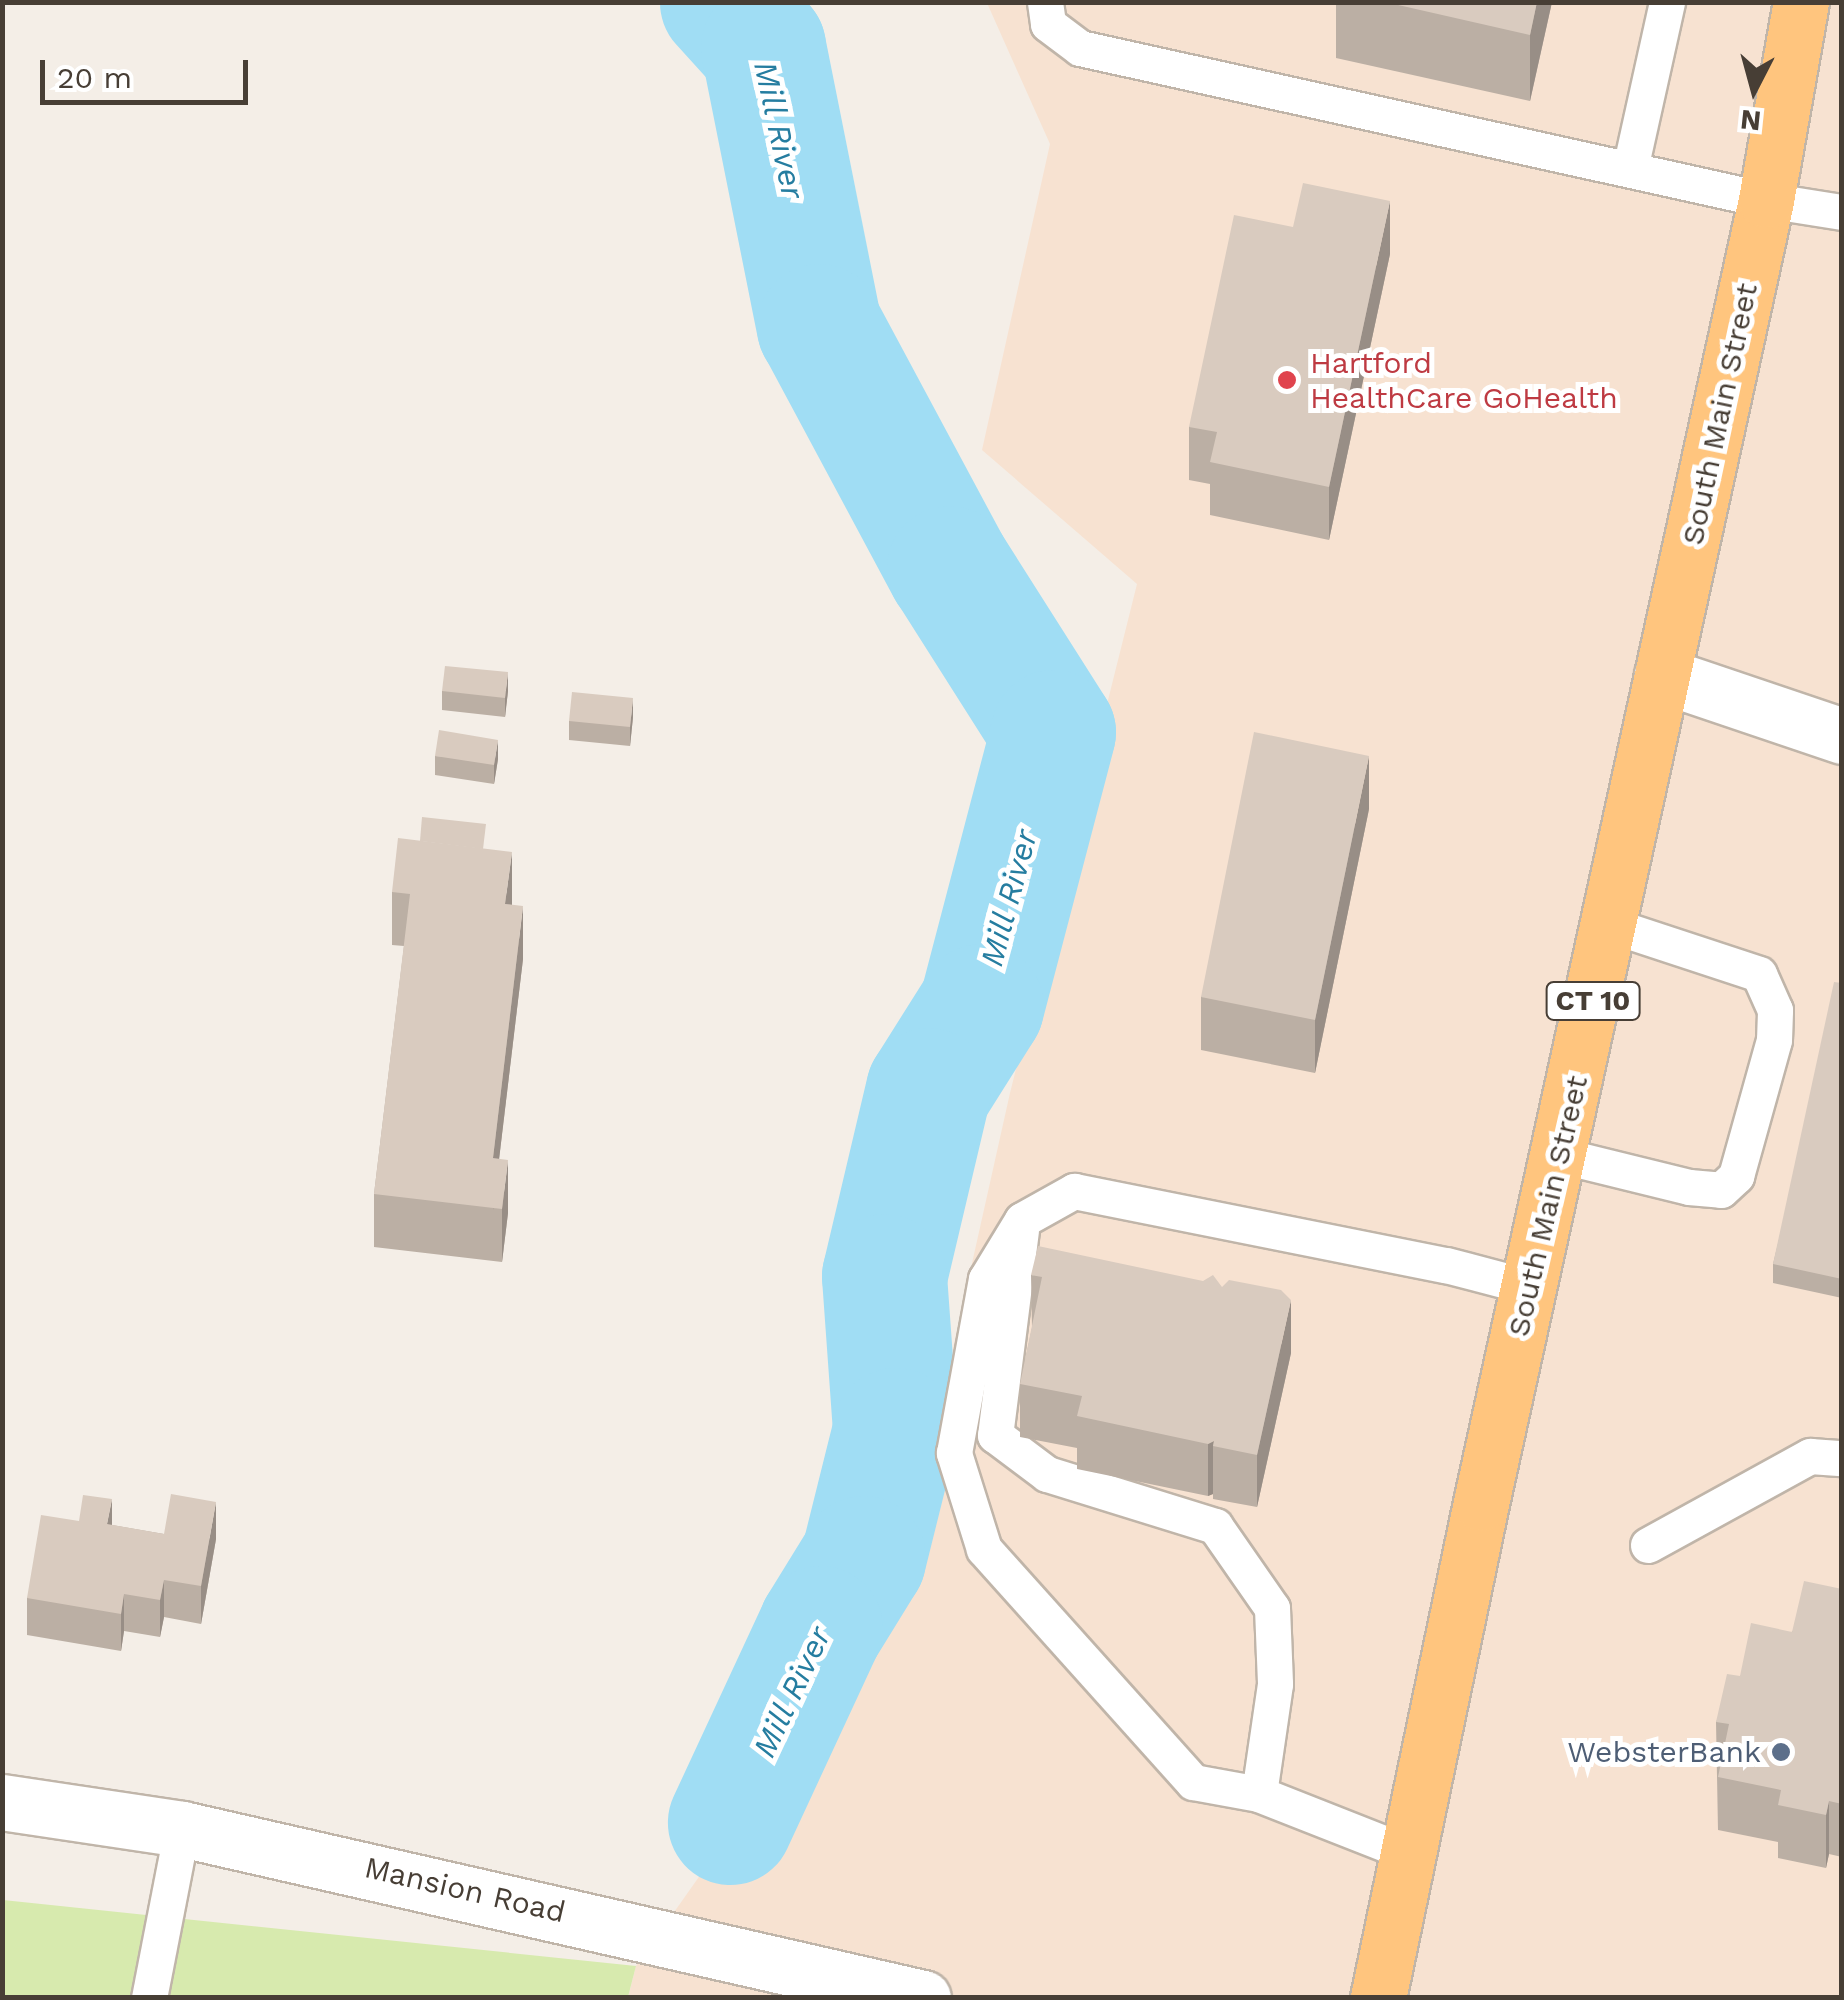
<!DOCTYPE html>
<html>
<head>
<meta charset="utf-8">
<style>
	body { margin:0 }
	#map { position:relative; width:1844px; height:2000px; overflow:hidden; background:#f4eee7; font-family:"Work Sans",sans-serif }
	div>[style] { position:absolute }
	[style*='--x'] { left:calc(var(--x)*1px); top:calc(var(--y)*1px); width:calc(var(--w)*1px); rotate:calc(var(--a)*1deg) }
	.commercial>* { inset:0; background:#f7e2d1 }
	.green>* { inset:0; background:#d7eaae }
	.river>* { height:125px; margin:-62.5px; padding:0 62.5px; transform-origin:62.5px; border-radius:62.5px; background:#a0ddf4 }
	.roads { filter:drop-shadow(2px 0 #c0b5a9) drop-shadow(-2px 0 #c0b5a9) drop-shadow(0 2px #c0b5a9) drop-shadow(0 -2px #c0b5a9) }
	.service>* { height:35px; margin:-17.5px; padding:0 17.5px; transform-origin:17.5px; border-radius:17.5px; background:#fff }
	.minor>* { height:55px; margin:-27.5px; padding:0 27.5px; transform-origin:27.5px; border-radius:27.5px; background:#fff }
	.trunk>* { height:55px; margin:-27.5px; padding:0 27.5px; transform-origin:27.5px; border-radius:27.5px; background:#ffc57e }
	.wall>* { inset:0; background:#bbafa4 }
	.shaded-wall>* { inset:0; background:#988e86 }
	.building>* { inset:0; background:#d9cbbf }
	.dots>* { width:28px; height:28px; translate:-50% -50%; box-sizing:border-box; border:5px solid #fff; border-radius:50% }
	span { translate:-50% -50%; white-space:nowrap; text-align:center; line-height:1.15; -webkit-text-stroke:10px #fff; paint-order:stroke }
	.shield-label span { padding:2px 8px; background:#fff; border:2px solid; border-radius:8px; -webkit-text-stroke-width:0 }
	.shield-label { font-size:28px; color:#473e35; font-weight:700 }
	.health-label { font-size:30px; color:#be3a42 }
	.left { translate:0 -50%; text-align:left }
	.street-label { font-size:30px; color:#473e35 }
	.service-label { font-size:30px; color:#4e5e75 }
	.right { translate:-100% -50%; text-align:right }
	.water-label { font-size:32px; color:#257da0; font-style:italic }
	.frame { position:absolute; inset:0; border:5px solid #473e35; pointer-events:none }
	.north { position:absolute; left:1704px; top:40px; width:100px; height:100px; -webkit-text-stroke:8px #fff; paint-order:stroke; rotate:186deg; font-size:28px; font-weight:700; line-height:40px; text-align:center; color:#473e35 }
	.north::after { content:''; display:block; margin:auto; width:35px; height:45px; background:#473e35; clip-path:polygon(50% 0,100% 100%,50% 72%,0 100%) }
	.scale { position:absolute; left:40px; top:60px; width:208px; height:45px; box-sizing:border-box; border:5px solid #473e35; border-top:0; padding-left:12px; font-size:30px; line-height:35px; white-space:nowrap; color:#473e35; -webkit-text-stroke:8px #fff; paint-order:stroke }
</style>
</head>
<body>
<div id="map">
	<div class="commercial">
		<div style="clip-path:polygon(987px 3px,1841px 3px,1841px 1997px,628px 1998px,636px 1966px,898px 1595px,1010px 1093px,1137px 584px,982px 450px,1050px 144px)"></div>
	</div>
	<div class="green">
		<div style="clip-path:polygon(3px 1900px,636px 1966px,628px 1997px,3px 1998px)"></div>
	</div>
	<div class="river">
		<div style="--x:722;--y:2;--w:61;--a:47.7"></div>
		<div style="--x:763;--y:47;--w:285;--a:78.7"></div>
		<div style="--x:819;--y:326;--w:275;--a:61.8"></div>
		<div style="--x:949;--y:568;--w:194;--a:57.6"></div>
		<div style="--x:1053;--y:732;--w:283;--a:104.7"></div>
		<div style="--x:981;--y:1006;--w:99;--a:122.2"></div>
		<div style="--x:928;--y:1090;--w:191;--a:103.3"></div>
		<div style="--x:884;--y:1276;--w:154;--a:85.9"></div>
		<div style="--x:895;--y:1430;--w:132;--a:104"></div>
		<div style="--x:863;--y:1558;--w:82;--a:121.6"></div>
		<div style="--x:820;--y:1628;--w:214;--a:114.9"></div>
	</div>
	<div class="roads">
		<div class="service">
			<div style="--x:1045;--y:2;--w:22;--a:82"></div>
			<div style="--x:1048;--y:24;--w:40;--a:37"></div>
			<div style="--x:1080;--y:48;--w:703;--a:12.49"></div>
			<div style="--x:1766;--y:200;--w:77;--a:9"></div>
			<div style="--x:1630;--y:169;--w:171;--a:-77.5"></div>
			<div style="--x:1559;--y:1155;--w:134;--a:13.8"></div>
			<div style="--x:1689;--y:1187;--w:32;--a:5"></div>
			<div style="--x:1721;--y:1190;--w:21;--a:-43"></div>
			<div style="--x:1736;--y:1176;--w:141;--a:-74.4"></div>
			<div style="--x:1774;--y:1040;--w:30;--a:-88"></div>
			<div style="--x:1775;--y:1010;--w:39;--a:-114"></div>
			<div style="--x:1759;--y:974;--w:157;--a:-161.8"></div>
			<div style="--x:1021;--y:1230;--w:207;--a:97.2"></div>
			<div style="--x:995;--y:1435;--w:65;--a:36.9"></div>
			<div style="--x:1047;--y:1474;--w:176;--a:17.2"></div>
			<div style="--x:1215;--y:1526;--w:100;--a:55.2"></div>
			<div style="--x:1272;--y:1608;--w:76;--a:87.7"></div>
			<div style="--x:1275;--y:1684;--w:111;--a:98.3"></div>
			<div style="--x:1648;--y:1545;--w:185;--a:-28.8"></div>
			<div style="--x:1810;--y:1456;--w:32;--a:4"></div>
			<div style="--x:1406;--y:1852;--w:158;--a:-158.5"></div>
			<div style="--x:1259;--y:1794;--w:67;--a:-169.7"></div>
			<div style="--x:1193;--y:1782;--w:313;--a:-131.9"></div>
			<div style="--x:984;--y:1549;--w:101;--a:-107.4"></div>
			<div style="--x:954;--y:1453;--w:177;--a:-79.6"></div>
			<div style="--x:986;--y:1279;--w:69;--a:-58.6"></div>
			<div style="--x:1022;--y:1220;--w:60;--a:-29.1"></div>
			<div style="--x:1074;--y:1191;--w:379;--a:11.3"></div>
			<div style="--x:1446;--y:1265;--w:87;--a:14.7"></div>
			<div style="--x:149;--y:1998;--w:172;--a:-79"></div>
		</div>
		<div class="minor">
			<div style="--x:1662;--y:675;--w:190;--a:18.7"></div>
			<div style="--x:2;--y:1802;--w:182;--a:8.5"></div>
			<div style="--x:182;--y:1829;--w:760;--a:12.85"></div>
		</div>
		<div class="trunk">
			<div style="--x:1378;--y:1998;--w:506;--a:-78.25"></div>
			<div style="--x:1481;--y:1503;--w:1334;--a:-77.66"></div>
			<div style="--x:1766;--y:200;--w:201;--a:-80"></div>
		</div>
	</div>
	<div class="wall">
		<div style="clip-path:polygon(1336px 2px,1552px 2px,1530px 101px,1336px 58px)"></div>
		<div style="clip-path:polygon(1390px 254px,1329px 540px,1210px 515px,1210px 484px,1189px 480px,1189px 427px)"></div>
		<div style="clip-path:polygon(442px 691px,508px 691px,505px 717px,442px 710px)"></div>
		<div style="clip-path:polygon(633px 717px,630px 746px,569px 740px,569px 721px)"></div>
		<div style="clip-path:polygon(435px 756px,498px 759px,494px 784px,435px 775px)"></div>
		<div style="clip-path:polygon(1369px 809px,1315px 1073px,1201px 1050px,1201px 997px)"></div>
		<div style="clip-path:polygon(485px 849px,512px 905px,523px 959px,499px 1159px,508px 1213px,502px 1262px,374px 1247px,374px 1194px,404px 946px,392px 945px,392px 892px)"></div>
		<div style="clip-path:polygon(1842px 983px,1842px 1298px,1773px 1283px,1773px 1264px)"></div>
		<div style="clip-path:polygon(1031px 1275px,1222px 1287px,1291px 1353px,1257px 1507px,1213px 1499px,1213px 1494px,1208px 1496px,1077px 1469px,1077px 1448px,1020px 1437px,1020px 1384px,1032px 1328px)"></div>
		<div style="clip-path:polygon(112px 1525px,164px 1534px,216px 1539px,201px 1624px,164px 1617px,160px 1637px,124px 1631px,121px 1651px,27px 1635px,27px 1598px)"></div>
		<div style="clip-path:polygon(1842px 1589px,1842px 1857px,1829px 1854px,1826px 1868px,1778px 1858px,1778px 1842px,1718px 1830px,1716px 1722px,1740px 1676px)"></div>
	</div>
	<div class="shaded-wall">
		<div style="clip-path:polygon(1537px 2px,1552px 2px,1530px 101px,1530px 35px)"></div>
		<div style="clip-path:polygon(1390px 201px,1390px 254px,1329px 540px,1329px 487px)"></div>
		<div style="clip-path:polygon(508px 672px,508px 691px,505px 717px,505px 698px)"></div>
		<div style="clip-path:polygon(633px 698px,633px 717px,630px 746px,630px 727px)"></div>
		<div style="clip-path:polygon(498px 740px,498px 759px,494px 784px,494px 765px)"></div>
		<div style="clip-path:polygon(1369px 756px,1369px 809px,1315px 1073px,1315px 1020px)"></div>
		<div style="clip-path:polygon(512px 852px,512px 905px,505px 904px)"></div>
		<div style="clip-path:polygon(523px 906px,523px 959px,493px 1210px,493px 1158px)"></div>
		<div style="clip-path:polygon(508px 1160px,508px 1213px,502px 1262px,502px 1209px)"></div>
		<div style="clip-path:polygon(1291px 1300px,1291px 1353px,1257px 1507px,1257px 1455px)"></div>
		<div style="clip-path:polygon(1214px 1441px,1213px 1446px,1213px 1494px,1208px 1496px,1208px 1444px)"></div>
		<div style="clip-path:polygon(112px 1499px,112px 1536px,107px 1524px)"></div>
		<div style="clip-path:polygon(216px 1502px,216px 1539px,201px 1624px,201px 1586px)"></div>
		<div style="clip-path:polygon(164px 1580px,164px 1617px,160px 1637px,160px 1600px)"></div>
		<div style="clip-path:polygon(124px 1594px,124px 1631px,121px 1651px,121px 1614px)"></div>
		<div style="clip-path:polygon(1829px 1801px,1829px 1854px,1826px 1868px,1826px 1815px)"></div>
	</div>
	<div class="building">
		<div style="clip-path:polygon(1385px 2px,1537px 2px,1530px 35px)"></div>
		<div style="clip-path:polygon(1303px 183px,1390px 201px,1329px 487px,1210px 462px,1217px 432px,1189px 427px,1234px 215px,1293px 227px)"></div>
		<div style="clip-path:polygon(445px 666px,508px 672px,505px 698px,442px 691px)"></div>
		<div style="clip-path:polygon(572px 692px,633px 698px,630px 727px,569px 721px)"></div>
		<div style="clip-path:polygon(439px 730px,498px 740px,494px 765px,435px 756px)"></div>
		<div style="clip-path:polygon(1254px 732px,1369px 756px,1315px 1020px,1201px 997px)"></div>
		<div style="clip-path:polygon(422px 817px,486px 824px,483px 849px,420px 841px)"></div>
		<div style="clip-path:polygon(398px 838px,512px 852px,505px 904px,523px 906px,493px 1158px,508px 1160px,502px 1209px,374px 1194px,410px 894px,392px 892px)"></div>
		<div style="clip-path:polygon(1834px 982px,1842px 983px,1842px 1279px,1773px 1264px)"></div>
		<div style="clip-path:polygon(1038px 1246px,1203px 1281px,1213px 1275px,1222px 1287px,1229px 1280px,1281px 1290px,1291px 1300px,1257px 1455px,1213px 1446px,1214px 1441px,1208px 1444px,1077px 1416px,1082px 1396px,1020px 1384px,1042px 1277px,1031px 1275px)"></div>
		<div style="clip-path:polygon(171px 1494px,216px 1502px,201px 1586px,164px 1580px,160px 1600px,124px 1594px,121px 1614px,27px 1598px,41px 1515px,79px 1521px,83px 1495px,112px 1499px,107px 1524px,164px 1534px)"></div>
		<div style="clip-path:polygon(1804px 1581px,1842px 1589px,1842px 1804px,1829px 1801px,1826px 1815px,1778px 1805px,1781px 1790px,1718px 1777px,1729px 1724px,1716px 1722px,1727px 1674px,1740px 1676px,1751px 1623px,1792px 1632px)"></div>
	</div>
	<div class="dots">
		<div style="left:1287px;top:380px;background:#e0444e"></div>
		<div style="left:1781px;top:1752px;background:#5c6f8a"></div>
	</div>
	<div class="shield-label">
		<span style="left:1593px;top:1001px">CT 10</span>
	</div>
	<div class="health-label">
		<span class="left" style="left:1310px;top:380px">Hartford<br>HealthCare GoHealth</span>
	</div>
	<div class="street-label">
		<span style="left:1720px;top:414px;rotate:-78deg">South Main Street</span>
		<span style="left:1548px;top:1206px;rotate:-77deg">South Main Street</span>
		<span style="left:465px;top:1890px;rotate:13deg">Mansion Road</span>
	</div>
	<div class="service-label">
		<span class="right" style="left:1761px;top:1752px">WebsterBank</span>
	</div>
	<div class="water-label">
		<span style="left:779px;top:130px;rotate:78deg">Mill River</span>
		<span style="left:1009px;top:898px;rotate:-75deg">Mill River</span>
		<span style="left:792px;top:1692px;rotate:-65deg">Mill River</span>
	</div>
	<div class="frame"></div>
	<div class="north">N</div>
	<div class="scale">20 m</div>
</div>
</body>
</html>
